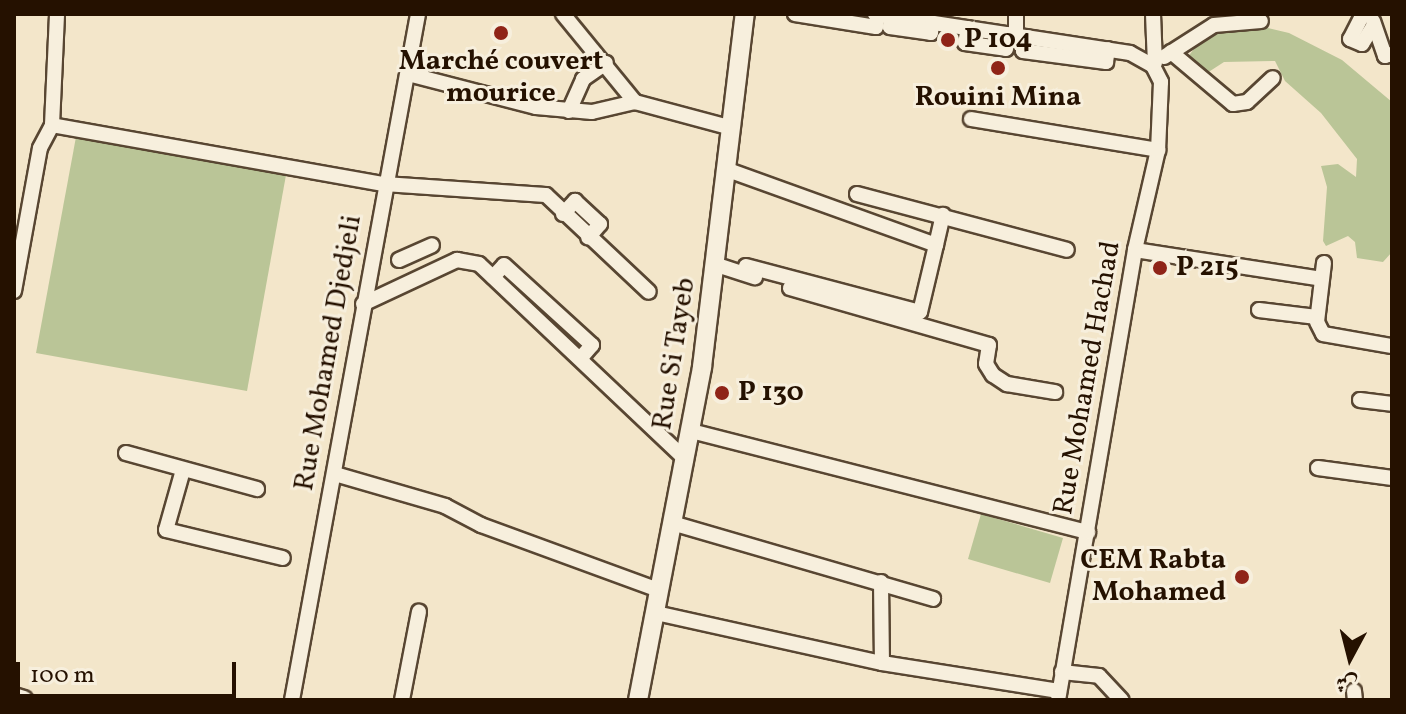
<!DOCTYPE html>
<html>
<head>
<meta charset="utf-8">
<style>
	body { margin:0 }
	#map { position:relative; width:1406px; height:714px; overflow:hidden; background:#f3e6ca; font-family:Vollkorn,Amiri,serif }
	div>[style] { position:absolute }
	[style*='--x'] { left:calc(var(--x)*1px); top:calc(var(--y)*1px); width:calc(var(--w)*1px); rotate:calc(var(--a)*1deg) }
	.green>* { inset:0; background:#bac597 }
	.roads { filter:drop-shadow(2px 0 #584632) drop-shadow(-2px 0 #584632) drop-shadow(0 2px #584632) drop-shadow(0 -2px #584632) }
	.street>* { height:14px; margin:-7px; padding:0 7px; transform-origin:7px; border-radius:7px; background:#f7efdd }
	.secondary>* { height:18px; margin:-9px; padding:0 9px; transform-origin:9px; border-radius:9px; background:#f7efdd }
	.dots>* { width:22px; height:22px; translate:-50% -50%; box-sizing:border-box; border:4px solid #f7efdd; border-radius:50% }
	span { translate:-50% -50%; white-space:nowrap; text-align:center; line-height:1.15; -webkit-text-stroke:6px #f7efdd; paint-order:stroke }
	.poi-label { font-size:28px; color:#251100; font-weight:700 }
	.left { translate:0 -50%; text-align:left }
	.right { translate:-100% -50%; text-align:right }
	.street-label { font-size:28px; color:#251100 }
	.frame { position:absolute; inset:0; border:16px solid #251100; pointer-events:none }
	.north { position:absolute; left:1310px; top:618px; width:80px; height:80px; -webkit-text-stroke:6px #f7efdd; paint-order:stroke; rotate:187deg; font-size:22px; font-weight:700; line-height:32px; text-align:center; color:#251100 }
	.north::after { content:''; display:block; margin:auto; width:28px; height:36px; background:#251100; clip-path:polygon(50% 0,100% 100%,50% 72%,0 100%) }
	.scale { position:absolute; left:16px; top:662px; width:220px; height:36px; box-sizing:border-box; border:4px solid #251100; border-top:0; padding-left:10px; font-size:24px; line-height:28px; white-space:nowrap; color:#251100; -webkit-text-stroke:6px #f7efdd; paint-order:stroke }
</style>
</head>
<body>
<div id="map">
	<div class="green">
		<div style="clip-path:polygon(1260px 26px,1289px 33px,1342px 60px,1392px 102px,1392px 252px,1383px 262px,1357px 258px,1355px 242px,1348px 236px,1326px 246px,1323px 241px,1327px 187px,1321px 166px,1338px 164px,1356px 177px,1357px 159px,1321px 113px,1285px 81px,1275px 61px,1224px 62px,1207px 73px,1187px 58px,1197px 45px,1230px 27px)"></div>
		<div style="clip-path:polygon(76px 137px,286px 175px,247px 391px,36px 353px)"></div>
		<div style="clip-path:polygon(981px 514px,1063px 538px,1050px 583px,968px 559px)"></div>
	</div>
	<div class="roads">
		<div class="street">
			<div style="--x:563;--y:14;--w:114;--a:50.7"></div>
			<div style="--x:795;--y:14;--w:82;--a:9.1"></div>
			<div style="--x:876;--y:27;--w:13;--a:-81"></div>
			<div style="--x:875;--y:14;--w:258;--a:8.7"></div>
			<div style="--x:1130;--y:53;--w:26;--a:29"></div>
			<div style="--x:1153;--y:66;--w:18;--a:63"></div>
			<div style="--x:1161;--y:82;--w:68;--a:92.5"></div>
			<div style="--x:1158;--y:150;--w:103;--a:103"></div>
			<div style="--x:1135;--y:250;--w:457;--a:99.7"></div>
			<div style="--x:1153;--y:14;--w:49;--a:87.7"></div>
			<div style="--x:1363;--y:14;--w:28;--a:117"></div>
			<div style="--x:1350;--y:39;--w:13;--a:23"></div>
			<div style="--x:1362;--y:44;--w:22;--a:-58"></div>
			<div style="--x:891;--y:17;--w:10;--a:96"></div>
			<div style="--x:890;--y:27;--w:41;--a:8.3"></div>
			<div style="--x:931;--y:33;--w:10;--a:-84"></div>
			<div style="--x:1373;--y:21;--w:37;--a:71"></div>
			<div style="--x:1385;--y:56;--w:7;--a:-16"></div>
			<div style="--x:968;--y:28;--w:15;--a:101"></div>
			<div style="--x:965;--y:43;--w:41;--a:8.3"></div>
			<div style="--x:1006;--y:49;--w:15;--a:-86"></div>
			<div style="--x:1016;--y:36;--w:22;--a:-90"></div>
			<div style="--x:1024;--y:37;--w:14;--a:94"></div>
			<div style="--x:1023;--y:51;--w:84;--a:7.5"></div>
			<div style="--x:1106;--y:62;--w:13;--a:-81"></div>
			<div style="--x:1171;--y:52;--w:81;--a:40"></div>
			<div style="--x:1233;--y:104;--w:14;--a:-8"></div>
			<div style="--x:1247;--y:102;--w:35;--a:-43"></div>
			<div style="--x:1164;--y:57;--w:59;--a:-32.6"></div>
			<div style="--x:1214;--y:25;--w:47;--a:-4.9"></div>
			<div style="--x:408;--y:74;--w:132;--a:14.5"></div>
			<div style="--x:536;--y:107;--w:56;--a:5.1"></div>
			<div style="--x:592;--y:112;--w:44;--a:-13.1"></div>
			<div style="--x:635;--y:102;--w:100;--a:15"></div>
			<div style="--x:569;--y:111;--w:35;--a:-66"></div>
			<div style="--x:583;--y:79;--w:28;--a:-35"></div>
			<div style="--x:971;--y:119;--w:190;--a:9.4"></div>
			<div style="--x:52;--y:125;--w:337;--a:10.1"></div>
			<div style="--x:384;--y:184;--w:162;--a:3.9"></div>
			<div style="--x:546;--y:195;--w:141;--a:43.3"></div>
			<div style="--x:728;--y:170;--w:221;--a:19.8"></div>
			<div style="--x:936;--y:245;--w:69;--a:103.4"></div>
			<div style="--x:920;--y:312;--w:180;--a:-165.2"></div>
			<div style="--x:857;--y:194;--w:217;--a:14.9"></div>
			<div style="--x:563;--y:214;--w:18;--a:-47"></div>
			<div style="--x:575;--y:201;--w:34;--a:43"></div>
			<div style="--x:600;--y:224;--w:18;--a:131"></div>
			<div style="--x:936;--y:245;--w:31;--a:-77"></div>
			<div style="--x:1135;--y:250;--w:189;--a:8.8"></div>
			<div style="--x:399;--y:260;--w:36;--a:-24"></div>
			<div style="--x:1324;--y:263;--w:59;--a:96.8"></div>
			<div style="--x:1317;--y:322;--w:13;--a:63"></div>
			<div style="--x:1323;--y:334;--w:70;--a:9.9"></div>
			<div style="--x:717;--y:265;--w:40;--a:18"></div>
			<div style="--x:493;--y:277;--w:16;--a:-47"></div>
			<div style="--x:504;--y:265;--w:119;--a:42.3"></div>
			<div style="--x:592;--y:345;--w:18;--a:131"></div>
			<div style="--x:790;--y:288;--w:207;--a:16"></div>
			<div style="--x:989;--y:345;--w:19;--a:99"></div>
			<div style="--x:986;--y:364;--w:13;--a:58"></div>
			<div style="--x:993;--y:375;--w:17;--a:33"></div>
			<div style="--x:1007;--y:384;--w:49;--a:9.5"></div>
			<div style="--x:14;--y:291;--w:145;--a:-79.7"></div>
			<div style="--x:40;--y:148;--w:26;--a:-62"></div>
			<div style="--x:52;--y:125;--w:111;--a:-87.4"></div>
			<div style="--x:363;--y:304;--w:104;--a:-25.1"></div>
			<div style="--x:457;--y:260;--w:22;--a:10"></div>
			<div style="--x:479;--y:264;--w:285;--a:43.4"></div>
			<div style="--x:1259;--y:310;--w:58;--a:6.9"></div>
			<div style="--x:1360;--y:400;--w:32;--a:7"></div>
			<div style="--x:691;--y:431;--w:410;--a:14.3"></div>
			<div style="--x:126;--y:453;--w:136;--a:15.4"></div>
			<div style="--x:1318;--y:468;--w:75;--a:7.7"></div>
			<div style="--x:183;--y:470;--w:62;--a:105.8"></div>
			<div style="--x:166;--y:530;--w:120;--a:13.5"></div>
			<div style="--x:335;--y:474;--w:115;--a:16.2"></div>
			<div style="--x:445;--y:506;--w:41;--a:27.8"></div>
			<div style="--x:481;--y:525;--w:189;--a:20.1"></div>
			<div style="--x:672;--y:523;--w:272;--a:16.2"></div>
			<div style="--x:881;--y:582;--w:81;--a:89.3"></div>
			<div style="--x:656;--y:613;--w:231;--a:12.5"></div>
			<div style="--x:882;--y:663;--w:179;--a:9"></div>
			<div style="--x:1062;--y:672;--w:37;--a:6"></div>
			<div style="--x:1099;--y:676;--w:33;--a:47"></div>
			<div style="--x:1354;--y:691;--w:9;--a:84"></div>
			<div style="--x:292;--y:700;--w:697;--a:-79.59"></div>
			<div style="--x:402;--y:700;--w:90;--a:-79.1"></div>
		</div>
		<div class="secondary">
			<div style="--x:14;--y:697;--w:10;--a:17"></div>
			<div style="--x:638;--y:700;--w:339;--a:-79.1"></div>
			<div style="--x:702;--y:367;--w:356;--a:-83.1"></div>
		</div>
	</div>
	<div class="dots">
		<div style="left:501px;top:33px;background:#8f2418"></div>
		<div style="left:948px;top:40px;background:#8f2418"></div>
		<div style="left:998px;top:68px;background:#8f2418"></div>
		<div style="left:1160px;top:268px;background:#8f2418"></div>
		<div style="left:722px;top:393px;background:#8f2418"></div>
		<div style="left:1242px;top:577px;background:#8f2418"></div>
	</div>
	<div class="poi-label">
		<span class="left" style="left:964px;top:40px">P 104</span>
		<span style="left:501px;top:78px">Marché couvert<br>mourice</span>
		<span style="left:998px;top:98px">Rouini Mina</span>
		<span class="left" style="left:1176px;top:268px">P 215</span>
		<span class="left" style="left:738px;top:393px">P 130</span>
		<span class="right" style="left:1226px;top:577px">CEM Rabta<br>Mohamed</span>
	</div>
	<div class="street-label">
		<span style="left:329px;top:353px;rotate:-80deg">Rue Mohamed Djedjeli</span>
		<span style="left:675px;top:354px;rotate:-81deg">Rue Si Tayeb</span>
		<span style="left:1088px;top:378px;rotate:-80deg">Rue Mohamed Hachad</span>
	</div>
	<div class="frame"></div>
	<div class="north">ش</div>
	<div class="scale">100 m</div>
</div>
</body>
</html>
